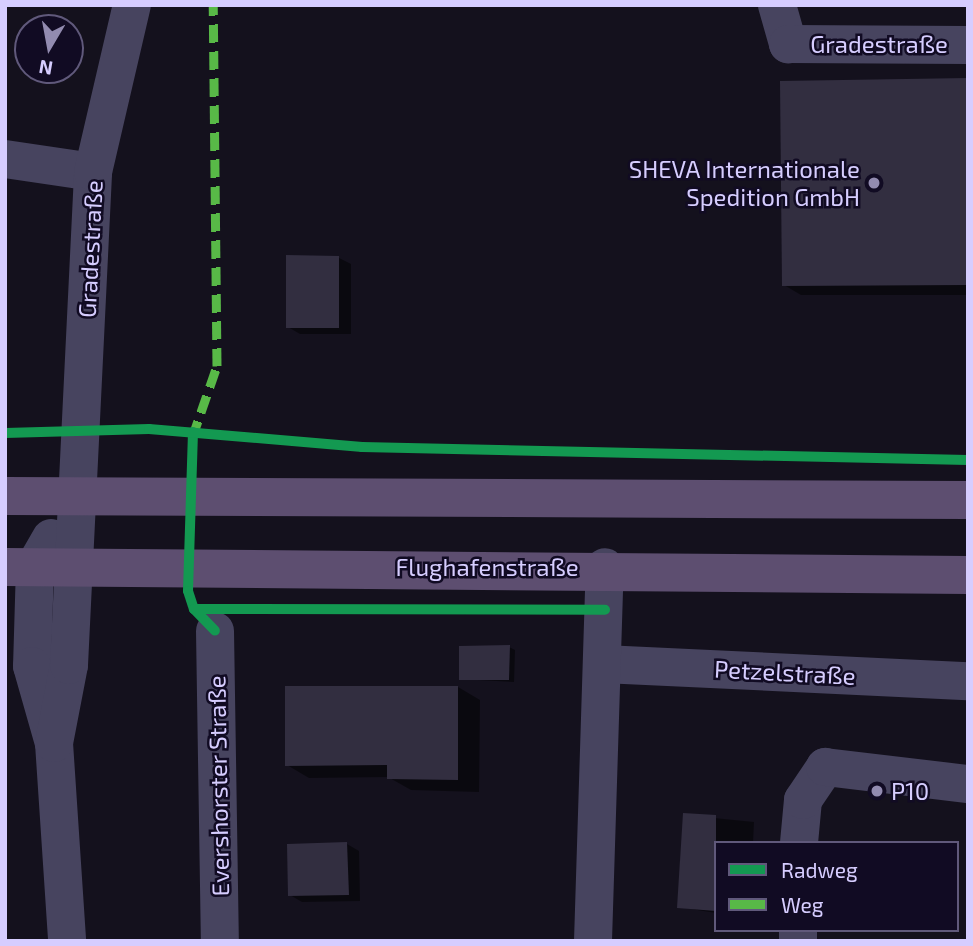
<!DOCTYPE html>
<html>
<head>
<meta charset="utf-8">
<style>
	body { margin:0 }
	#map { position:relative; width:973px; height:946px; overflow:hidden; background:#14111d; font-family:"Exo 2",sans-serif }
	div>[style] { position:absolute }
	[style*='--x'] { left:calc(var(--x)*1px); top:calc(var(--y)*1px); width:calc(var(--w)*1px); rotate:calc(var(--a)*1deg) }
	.shadow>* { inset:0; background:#0007 }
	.building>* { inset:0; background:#322e40 }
	.minor>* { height:38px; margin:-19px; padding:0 19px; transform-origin:19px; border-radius:19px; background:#47445f }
	.major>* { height:38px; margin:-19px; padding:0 19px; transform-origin:19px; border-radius:19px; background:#5d4e70 }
	.quiet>* { height:9px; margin-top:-4.5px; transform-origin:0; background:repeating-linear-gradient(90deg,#58b947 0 18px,transparent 0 27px) }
	.cycleway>* { height:10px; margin:-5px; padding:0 5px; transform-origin:5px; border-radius:5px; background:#139951 }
	.dots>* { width:19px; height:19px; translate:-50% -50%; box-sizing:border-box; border:4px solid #110b23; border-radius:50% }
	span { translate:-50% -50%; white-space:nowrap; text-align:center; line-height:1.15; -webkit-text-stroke:5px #110b23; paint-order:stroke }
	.street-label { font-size:24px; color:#d6cdff }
	.poi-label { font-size:24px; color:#d6cdff }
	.right { translate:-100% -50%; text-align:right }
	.left { translate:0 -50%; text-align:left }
	.frame { position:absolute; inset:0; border:7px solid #d6cdff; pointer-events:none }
	.legend { position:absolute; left:714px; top:841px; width:245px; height:91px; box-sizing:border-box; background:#110b23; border:2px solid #60597b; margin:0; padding:9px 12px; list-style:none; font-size:21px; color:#d6cdff }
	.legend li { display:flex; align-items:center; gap:14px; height:35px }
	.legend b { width:35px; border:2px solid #60597b }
	.north { position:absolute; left:14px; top:14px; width:70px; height:70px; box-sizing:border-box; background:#110b23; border:2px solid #60597b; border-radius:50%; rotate:190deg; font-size:19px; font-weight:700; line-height:28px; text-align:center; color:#d6cdff }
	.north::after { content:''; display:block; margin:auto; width:24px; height:32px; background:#928bb0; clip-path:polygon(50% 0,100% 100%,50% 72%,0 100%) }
</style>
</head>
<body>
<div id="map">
	<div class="shadow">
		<div style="clip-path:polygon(968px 80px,968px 295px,801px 295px,784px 285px)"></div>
		<div style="clip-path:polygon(339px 258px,351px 264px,351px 334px,300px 334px,288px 327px)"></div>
		<div style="clip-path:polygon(509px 647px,515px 650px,514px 682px,460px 679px)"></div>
		<div style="clip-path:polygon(458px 687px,480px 700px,479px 792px,411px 790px,388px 777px,309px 778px,287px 765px)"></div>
		<div style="clip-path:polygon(684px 815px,754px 822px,753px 843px,716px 843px,716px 913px,679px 907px)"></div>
		<div style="clip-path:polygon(347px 844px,359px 851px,360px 901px,302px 902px,290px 895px)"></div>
	</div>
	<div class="building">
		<div style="clip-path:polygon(968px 78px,968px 285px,782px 286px,780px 81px)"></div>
		<div style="clip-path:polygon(286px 255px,339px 256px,339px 328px,286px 328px)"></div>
		<div style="clip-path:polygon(510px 645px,509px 680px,459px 680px,459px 646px)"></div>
		<div style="clip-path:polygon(285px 686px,458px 686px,458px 780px,387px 779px,387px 765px,285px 766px)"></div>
		<div style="clip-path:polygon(683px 813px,716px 815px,716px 911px,677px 908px)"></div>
		<div style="clip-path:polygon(347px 842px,349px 895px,288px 896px,287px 844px)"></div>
	</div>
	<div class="minor">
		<div style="--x:777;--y:5;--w:41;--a:74.2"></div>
		<div style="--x:788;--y:44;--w:180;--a:0.3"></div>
		<div style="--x:5;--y:159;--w:89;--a:8.4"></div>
		<div style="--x:51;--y:538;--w:32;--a:120"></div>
		<div style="--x:35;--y:566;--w:100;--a:91.7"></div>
		<div style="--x:32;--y:666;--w:80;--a:74.1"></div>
		<div style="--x:54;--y:743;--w:198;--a:86.2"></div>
		<div style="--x:215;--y:631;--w:310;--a:89.1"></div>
		<div style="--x:603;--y:664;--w:365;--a:2.7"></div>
		<div style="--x:54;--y:743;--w:79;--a:-79.1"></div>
		<div style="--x:69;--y:665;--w:494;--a:-87.2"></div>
		<div style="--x:93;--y:172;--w:171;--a:-76.9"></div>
		<div style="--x:799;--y:843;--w:43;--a:-84.7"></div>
		<div style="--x:803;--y:800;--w:40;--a:-56"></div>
		<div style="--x:825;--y:767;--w:144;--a:6.8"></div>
		<div style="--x:798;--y:930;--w:11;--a:90"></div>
		<div style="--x:593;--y:941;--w:374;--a:-88.2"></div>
	</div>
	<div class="major">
		<div style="--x:5;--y:496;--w:963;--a:0.24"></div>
		<div style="--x:5;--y:567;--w:963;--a:0.48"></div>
	</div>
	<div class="quiet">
		<div style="--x:192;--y:438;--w:76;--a:-70.9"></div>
		<div style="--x:217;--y:366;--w:361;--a:-90.6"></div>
	</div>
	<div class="cycleway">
		<div style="--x:193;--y:432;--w:159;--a:91.8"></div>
		<div style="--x:188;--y:591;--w:19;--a:72"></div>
		<div style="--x:194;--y:609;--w:30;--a:46"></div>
		<div style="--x:5;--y:433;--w:144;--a:-1.6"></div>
		<div style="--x:149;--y:429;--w:214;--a:4.8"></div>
		<div style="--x:362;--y:447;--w:606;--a:1.23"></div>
		<div style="--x:194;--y:609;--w:411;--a:0.1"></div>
	</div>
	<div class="dots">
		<div style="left:874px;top:183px;background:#928bb0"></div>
		<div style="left:877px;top:791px;background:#928bb0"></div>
	</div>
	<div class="street-label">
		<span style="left:879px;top:44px">Gradestraße</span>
		<span style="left:90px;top:249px;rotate:-87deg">Gradestraße</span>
		<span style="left:487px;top:567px">Flughafenstraße</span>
		<span style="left:785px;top:672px;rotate:3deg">Petzelstraße</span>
		<span style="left:218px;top:786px;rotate:-91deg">Evershorster Straße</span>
	</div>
	<div class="poi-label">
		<span class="right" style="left:860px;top:183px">SHEVA Internationale<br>Spedition GmbH</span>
		<span class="left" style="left:891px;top:791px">P10</span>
	</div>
	<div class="frame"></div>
	<ul class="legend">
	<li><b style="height:9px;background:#139951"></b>Radweg</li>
	<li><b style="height:9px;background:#58b947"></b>Weg</li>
	</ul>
	<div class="north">N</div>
</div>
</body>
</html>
